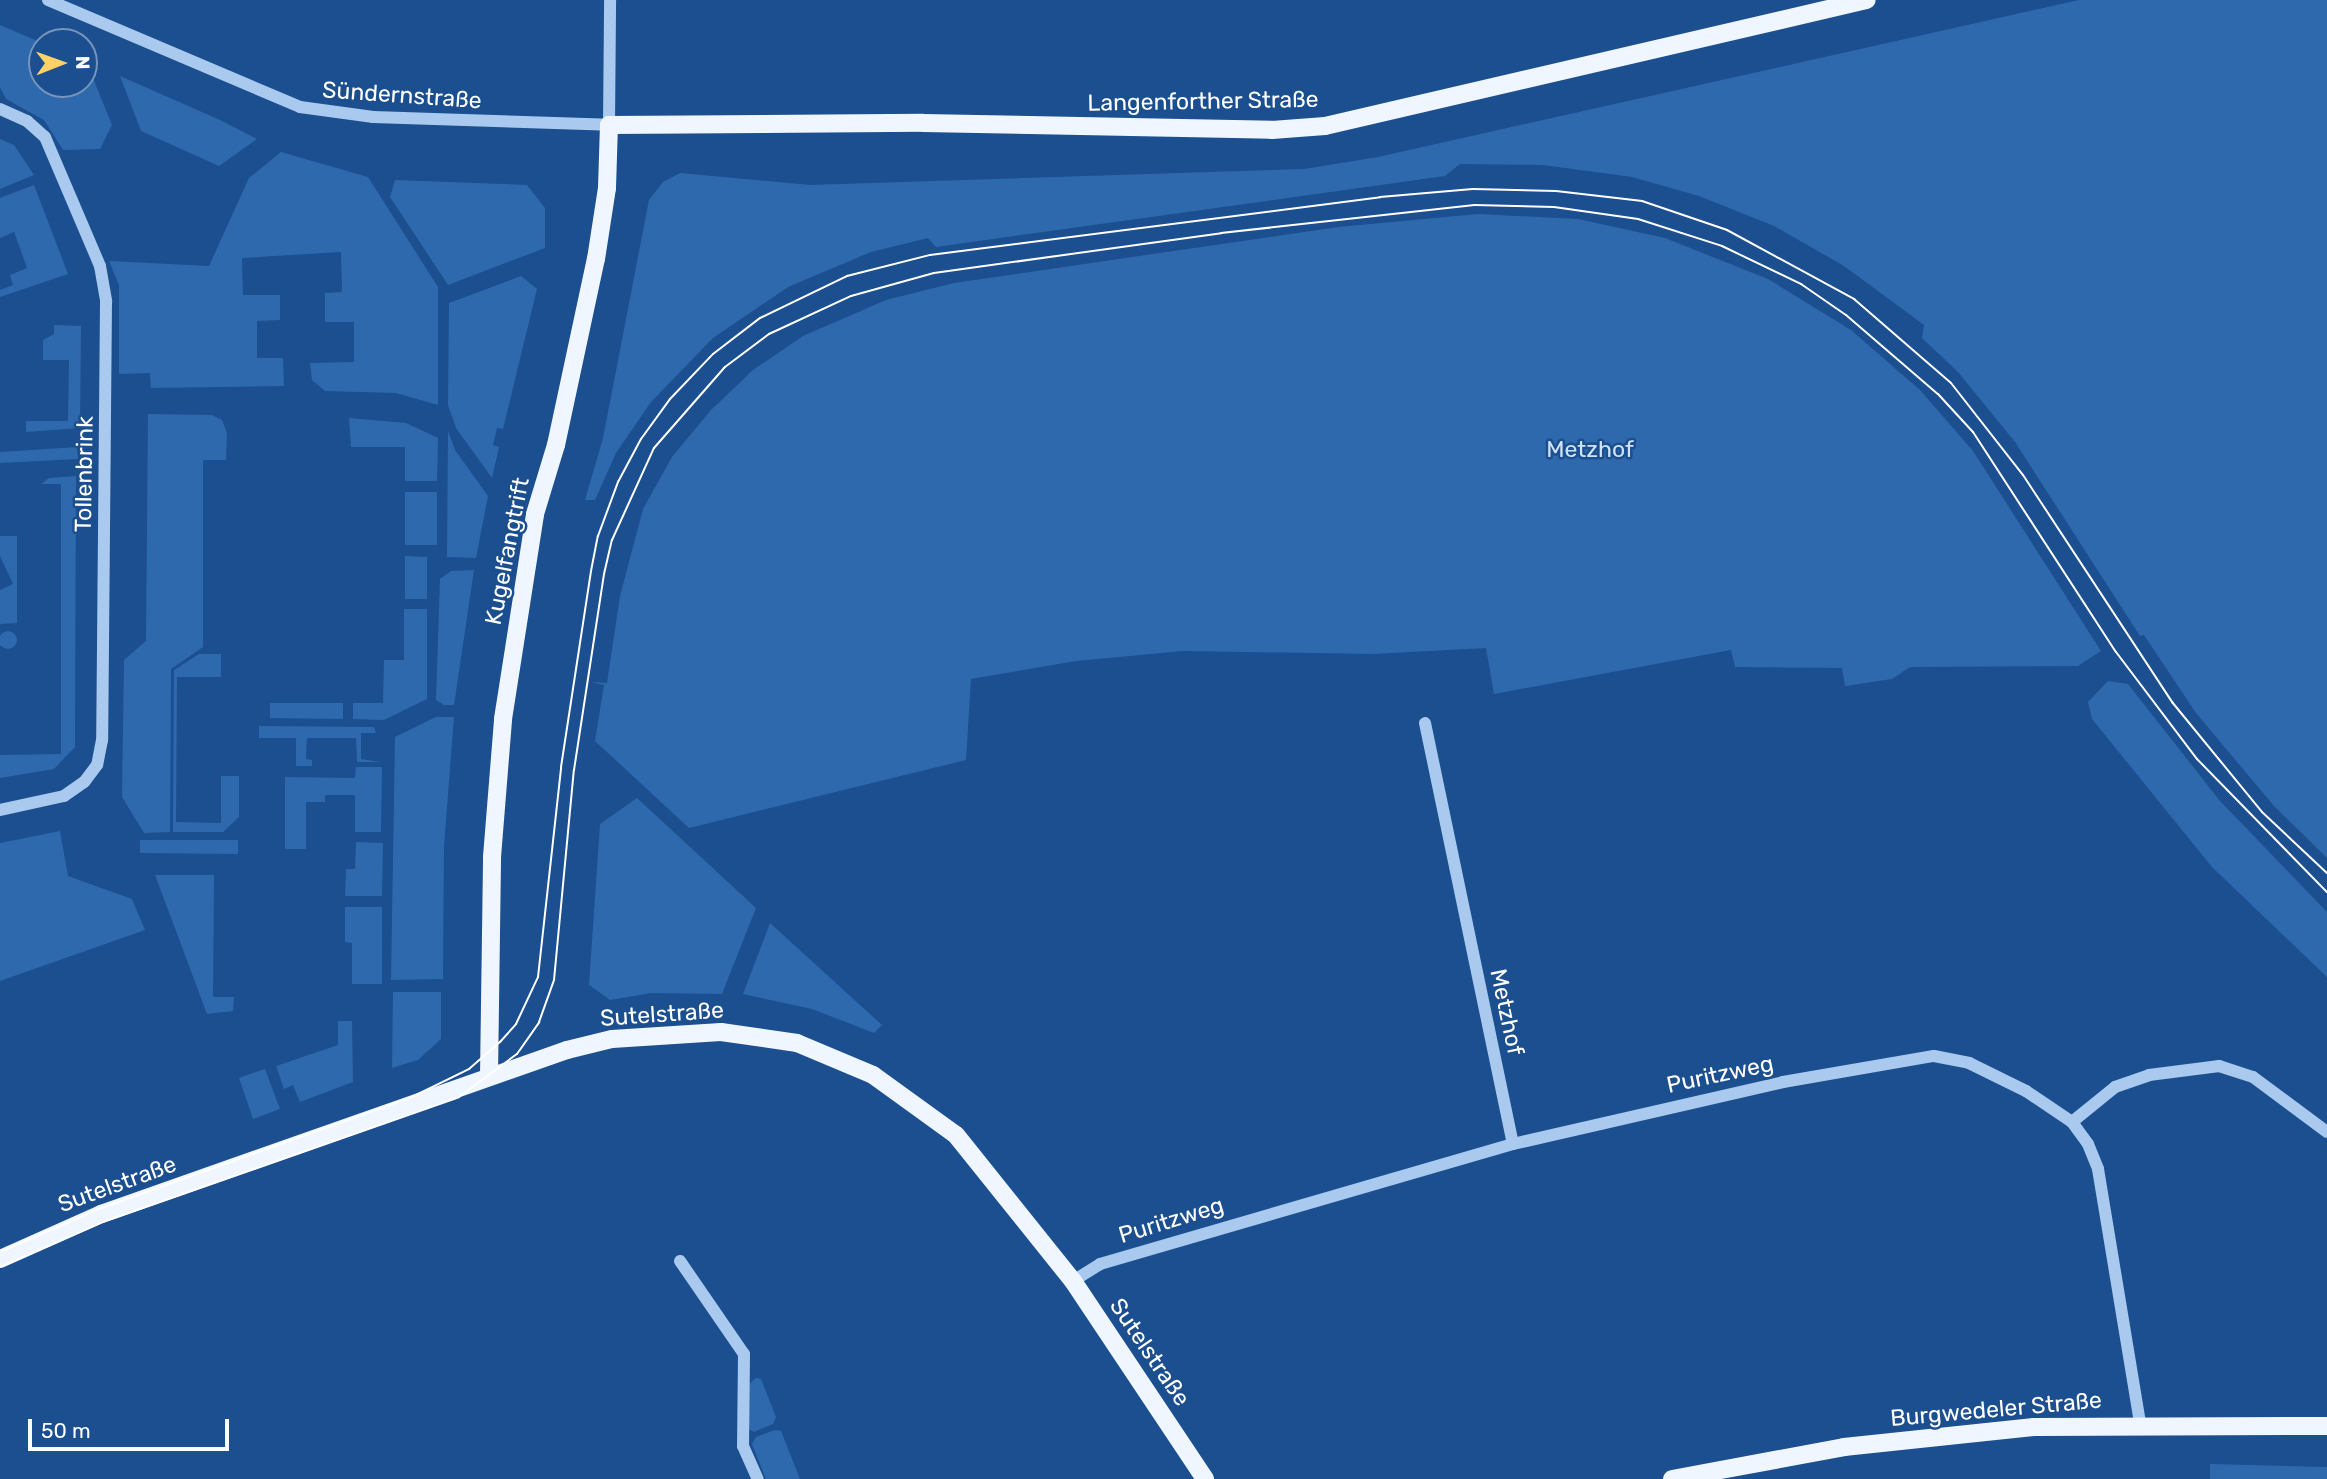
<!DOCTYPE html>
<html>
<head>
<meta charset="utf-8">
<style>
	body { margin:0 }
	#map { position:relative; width:2327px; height:1479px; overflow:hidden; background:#1b4f8f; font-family:Rubik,sans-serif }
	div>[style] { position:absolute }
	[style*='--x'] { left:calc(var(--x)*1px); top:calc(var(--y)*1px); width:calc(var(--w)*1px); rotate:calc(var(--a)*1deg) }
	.green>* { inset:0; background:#2e69ad }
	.round { border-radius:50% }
	.minor>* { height:12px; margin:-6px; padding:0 6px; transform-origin:6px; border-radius:6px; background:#a9c9ee }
	.major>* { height:18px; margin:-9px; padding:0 9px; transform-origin:9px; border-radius:9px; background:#f0f6ff }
	.tram>* { height:2px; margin:-1px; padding:0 1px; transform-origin:1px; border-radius:1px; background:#fff }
	span { translate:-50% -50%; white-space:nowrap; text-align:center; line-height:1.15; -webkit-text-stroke:5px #1b4f8f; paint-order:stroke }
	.street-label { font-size:23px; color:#fff }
	.park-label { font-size:23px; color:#cfe3fa }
	.north { position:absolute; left:28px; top:28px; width:70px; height:70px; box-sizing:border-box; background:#1b4f8f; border:2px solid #7695bc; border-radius:50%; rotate:89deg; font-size:19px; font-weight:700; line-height:28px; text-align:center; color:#fff }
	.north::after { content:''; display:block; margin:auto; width:24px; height:32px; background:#ffd166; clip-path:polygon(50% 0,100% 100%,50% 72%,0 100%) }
	.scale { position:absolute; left:28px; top:1419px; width:201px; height:32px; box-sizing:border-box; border:4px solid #fff; border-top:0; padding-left:9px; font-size:21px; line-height:24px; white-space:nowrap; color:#fff; -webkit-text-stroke:5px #1b4f8f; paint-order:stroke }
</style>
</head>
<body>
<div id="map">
	<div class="green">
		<div style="clip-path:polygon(2079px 0,2327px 0,2327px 858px,2274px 806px,2196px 713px,2144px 635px,2140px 636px,2015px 442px,1958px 372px,1922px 338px,1924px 325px,1844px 266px,1774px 226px,1699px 196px,1632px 177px,1543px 165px,1460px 164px,1445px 176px,936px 247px,928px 238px,871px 252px,788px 287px,713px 338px,651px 402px,616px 453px,595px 500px,585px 500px,603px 438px,649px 200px,663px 182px,680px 173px,810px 185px,1304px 169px,1378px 157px)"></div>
		<div style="clip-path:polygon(0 25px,42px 43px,42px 84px,84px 84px,86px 61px,112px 125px,100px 149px,63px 150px,44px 120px,6px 99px,0 87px)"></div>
		<div style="clip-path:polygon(120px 76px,220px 120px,257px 139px,219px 166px,141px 131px)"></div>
		<div style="clip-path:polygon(0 139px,14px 145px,34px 175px,0 189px)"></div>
		<div style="clip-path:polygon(281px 152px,368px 177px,438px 287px,438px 405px,396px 393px,325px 391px,312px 380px,310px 363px,354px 362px,354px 322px,325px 322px,325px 293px,342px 292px,341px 252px,242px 258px,243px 295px,280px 295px,280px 320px,257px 321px,257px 358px,283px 358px,284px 386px,151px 388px,150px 373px,119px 374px,119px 285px,109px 261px,209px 266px,249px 178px)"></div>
		<div style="clip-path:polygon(395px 180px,527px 185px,545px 208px,545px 248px,448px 285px,390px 197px)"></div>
		<div style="clip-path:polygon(34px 185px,68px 274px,0 297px,0 290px,13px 285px,10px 275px,27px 268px,14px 232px,0 238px,0 198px)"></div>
		<div style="clip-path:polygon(1478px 214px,1578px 219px,1665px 238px,1768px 279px,1851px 330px,1920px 390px,1973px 451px,2101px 651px,2078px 666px,1910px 667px,1892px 679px,1845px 686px,1842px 668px,1735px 667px,1731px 650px,1494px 694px,1486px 648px,1373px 654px,1183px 651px,1076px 661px,971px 679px,966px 760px,689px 828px,595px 741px,604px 685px,591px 682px,607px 683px,620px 596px,643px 509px,672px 457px,711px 410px,753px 370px,803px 336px,886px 300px,954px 283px,1338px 227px)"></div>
		<div style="clip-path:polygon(521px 276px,537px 289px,503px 429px,497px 428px,493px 445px,499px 447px,492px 478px,456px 428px,448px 405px,449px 303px)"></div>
		<div style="clip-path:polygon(54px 325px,81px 326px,80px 428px,26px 432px,26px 421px,68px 421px,69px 360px,43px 360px,43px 340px,54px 334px)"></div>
		<div style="clip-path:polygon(148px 414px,212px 415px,222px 420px,227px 433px,226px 460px,203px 460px,203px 647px,171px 669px,170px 832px,144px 833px,122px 797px,124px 660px,146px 641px)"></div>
		<div style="clip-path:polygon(349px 418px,406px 423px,438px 438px,437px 481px,405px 481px,405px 447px,351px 447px)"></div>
		<div style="clip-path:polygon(448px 431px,455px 450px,488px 496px,476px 558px,447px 557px)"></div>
		<div style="clip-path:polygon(77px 447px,78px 459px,0 463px,0 452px)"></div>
		<div style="clip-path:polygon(76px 476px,75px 747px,54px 769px,0 778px,0 755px,61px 754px,61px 484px,41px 484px,49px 478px)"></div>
		<div style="clip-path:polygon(405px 492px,437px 492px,437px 545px,405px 545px)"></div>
		<div style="clip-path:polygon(0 536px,17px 536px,17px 623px,0 624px,0 590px,13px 584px,0 556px)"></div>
		<div style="clip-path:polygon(405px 556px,427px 557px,427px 599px,405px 599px)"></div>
		<div style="clip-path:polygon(474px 570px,454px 705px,444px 705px,436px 700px,440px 579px,451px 571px)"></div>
		<div style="clip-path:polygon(404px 609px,427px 609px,427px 699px,384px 720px,353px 719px,353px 703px,383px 703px,384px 660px,404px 660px)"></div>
		<div class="round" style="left:-1px;top:631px;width:18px;height:18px"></div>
		<div style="clip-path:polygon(199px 654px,221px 654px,221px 677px,177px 677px,176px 822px,221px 823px,221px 776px,239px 776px,239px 817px,223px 832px,173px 832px,174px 670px)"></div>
		<div style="clip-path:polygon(2108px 681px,2128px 684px,2220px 801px,2327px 912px,2327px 977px,2212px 867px,2092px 719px,2088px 702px)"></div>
		<div style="clip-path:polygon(270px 703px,343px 703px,343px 719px,270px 718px)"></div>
		<div style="clip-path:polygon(436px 717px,454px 717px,444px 846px,443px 979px,391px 980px,395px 737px)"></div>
		<div style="clip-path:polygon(259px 726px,374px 727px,376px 733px,361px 733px,361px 759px,381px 762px,357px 762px,356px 738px,307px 738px,306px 759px,312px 760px,312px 766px,296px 766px,296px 738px,259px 738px)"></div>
		<div style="clip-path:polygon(356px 767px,382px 767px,381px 832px,355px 832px,355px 795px,325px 795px,325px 802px,306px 802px,306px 849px,285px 849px,285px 777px,355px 778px)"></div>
		<div style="clip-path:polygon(637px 798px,756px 908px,722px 994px,651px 993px,610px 1000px,589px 985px,600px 824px)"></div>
		<div style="clip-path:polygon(60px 831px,68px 876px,132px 899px,145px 930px,0 981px,0 843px)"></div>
		<div style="clip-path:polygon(140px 840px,238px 840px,238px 854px,140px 853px)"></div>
		<div style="clip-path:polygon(356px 842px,383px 843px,382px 896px,345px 896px,346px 869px,355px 869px)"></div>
		<div style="clip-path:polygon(155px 875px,214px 875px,213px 997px,234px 997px,233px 1011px,207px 1014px)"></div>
		<div style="clip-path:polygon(345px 907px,382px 907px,382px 984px,352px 984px,352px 943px,345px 942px)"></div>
		<div style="clip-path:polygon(770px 923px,882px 1025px,874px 1033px,812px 1009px,743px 994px)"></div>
		<div style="clip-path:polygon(393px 992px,441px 992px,441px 1039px,418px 1060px,392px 1068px)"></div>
		<div style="clip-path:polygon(338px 1021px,352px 1021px,353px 1082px,300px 1102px,293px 1085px,284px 1089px,276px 1066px,338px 1045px)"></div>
		<div style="clip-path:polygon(265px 1069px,280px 1109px,253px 1119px,239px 1078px)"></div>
		<div style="clip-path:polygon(756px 1378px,761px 1379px,776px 1417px,773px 1424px,754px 1432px,746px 1427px,748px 1385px)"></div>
		<div style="clip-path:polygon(775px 1430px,781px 1431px,800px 1479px,766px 1479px,752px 1444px,756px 1437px)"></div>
		<div style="clip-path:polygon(2210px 1464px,2327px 1467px,2327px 1479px,2210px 1479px)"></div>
	</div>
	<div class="minor">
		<div style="--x:48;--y:0;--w:274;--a:23"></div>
		<div style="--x:300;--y:107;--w:74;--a:7.8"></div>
		<div style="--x:373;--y:117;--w:236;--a:1.9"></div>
		<div style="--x:609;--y:125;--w:125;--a:-89.5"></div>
		<div style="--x:0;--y:109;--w:30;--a:24"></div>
		<div style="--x:27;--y:121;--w:24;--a:42"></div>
		<div style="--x:45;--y:137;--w:140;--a:66.9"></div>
		<div style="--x:100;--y:266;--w:36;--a:80"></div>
		<div style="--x:106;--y:301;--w:439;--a:90.5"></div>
		<div style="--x:102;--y:740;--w:25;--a:101"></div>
		<div style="--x:97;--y:765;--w:21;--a:127"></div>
		<div style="--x:84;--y:782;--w:24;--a:145"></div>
		<div style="--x:64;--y:796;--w:66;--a:167.7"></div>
		<div style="--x:1425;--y:723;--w:430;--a:78.2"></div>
		<div style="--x:2072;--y:1122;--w:55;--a:-39.1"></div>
		<div style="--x:2115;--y:1087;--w:36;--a:-19"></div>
		<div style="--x:2149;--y:1075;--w:71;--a:-7.3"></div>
		<div style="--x:2219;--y:1066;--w:36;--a:18"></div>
		<div style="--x:2253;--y:1077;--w:92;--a:36.6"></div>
		<div style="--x:680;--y:1261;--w:113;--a:55.5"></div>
		<div style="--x:744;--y:1354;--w:92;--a:90.6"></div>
		<div style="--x:743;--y:1446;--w:36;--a:66"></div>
		<div style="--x:1073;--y:1281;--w:32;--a:-32"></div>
		<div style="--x:1100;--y:1264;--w:430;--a:-16.2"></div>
		<div style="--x:1513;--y:1144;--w:277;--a:-12.9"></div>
		<div style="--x:1783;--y:1082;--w:153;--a:-9.8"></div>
		<div style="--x:1934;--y:1056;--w:36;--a:11"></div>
		<div style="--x:1969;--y:1063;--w:64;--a:26.2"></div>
		<div style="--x:2026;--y:1091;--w:55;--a:34"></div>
		<div style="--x:2072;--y:1122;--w:27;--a:54"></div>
		<div style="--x:2088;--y:1144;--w:27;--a:68"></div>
		<div style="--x:2098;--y:1169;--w:257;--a:80.6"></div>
	</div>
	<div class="major">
		<div style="--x:489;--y:1076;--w:219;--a:-89.2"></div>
		<div style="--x:492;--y:857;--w:138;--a:-85.4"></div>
		<div style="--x:503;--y:719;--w:207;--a:-81.1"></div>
		<div style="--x:535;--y:514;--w:72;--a:-73.1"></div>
		<div style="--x:556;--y:445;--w:190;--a:-77.9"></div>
		<div style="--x:596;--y:259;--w:72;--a:-81.2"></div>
		<div style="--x:607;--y:188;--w:63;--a:-88.2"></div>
		<div style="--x:609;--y:125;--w:314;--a:-0.4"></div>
		<div style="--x:923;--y:123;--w:349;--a:1.1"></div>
		<div style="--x:1272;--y:130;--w:53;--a:-4.3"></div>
		<div style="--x:1325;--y:126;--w:556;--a:-13.09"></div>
		<div style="--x:0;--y:1259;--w:111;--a:-24"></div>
		<div style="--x:101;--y:1214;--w:494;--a:-19.4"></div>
		<div style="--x:567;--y:1050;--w:46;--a:-13.7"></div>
		<div style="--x:612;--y:1039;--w:109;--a:-3.7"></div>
		<div style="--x:721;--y:1032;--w:77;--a:8.2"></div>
		<div style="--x:797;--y:1043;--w:82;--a:22.8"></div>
		<div style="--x:873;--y:1075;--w:102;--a:35.9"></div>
		<div style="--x:956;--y:1135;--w:187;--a:51.3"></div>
		<div style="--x:1073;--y:1281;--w:238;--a:56.3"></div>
		<div style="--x:1672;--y:1479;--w:175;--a:-10.5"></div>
		<div style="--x:1844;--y:1447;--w:191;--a:-6"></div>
		<div style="--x:2034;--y:1427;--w:293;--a:-0.2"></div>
	</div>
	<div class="tram">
		<div style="--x:0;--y:1252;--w:108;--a:-23.5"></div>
		<div style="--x:99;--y:1209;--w:335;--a:-19.7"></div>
		<div style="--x:414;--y:1096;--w:61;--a:-26.1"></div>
		<div style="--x:469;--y:1069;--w:41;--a:-41.1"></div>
		<div style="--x:500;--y:1042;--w:24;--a:-48"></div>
		<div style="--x:516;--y:1024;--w:52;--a:-64.9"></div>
		<div style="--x:538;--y:977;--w:211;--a:-83.7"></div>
		<div style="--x:561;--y:767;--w:198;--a:-81.3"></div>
		<div style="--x:591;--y:571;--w:36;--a:-79"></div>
		<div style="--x:598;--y:536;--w:58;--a:-69.7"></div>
		<div style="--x:618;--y:482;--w:49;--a:-61.9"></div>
		<div style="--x:641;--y:439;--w:49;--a:-54.1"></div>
		<div style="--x:670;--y:399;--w:62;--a:-46.3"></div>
		<div style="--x:713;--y:354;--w:59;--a:-37.5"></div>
		<div style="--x:760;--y:318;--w:97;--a:-25.8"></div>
		<div style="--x:847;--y:276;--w:86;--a:-14.2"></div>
		<div style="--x:930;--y:255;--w:454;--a:-7.3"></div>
		<div style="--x:1380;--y:197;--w:93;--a:-4.9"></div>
		<div style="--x:1473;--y:189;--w:83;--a:1.4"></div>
		<div style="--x:1556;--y:191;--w:87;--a:6.6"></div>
		<div style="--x:1642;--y:201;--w:90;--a:18.8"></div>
		<div style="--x:1727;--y:230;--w:145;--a:28.5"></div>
		<div style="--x:1854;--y:299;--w:128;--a:40.9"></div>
		<div style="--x:1951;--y:383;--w:117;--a:52"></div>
		<div style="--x:2023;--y:475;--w:272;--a:56.7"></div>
		<div style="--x:2172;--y:702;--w:142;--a:50.7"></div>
		<div style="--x:2262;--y:812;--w:89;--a:43.2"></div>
		<div style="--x:0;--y:1267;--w:112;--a:-23.6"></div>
		<div style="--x:103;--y:1222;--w:377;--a:-19.3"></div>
		<div style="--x:459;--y:1097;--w:72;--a:-36.6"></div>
		<div style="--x:517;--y:1054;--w:39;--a:-55"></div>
		<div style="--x:539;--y:1022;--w:45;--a:-70.3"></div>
		<div style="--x:554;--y:980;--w:211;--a:-84.6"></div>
		<div style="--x:574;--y:770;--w:198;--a:-81.3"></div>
		<div style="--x:604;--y:574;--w:35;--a:-77"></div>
		<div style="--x:612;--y:540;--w:101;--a:-65.5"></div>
		<div style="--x:654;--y:448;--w:108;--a:-48.8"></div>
		<div style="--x:725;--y:367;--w:55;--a:-36.9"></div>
		<div style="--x:769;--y:334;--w:90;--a:-24.9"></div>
		<div style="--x:851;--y:296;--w:86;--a:-15.5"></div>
		<div style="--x:934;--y:273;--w:290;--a:-7.9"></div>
		<div style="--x:1221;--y:233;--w:255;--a:-6.3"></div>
		<div style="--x:1474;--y:205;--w:80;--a:1.4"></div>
		<div style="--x:1554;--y:207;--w:85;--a:8.1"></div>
		<div style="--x:1638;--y:219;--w:88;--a:17.8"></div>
		<div style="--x:1722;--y:246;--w:88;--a:25.7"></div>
		<div style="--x:1801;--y:284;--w:55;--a:34.6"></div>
		<div style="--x:1846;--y:315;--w:121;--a:40.7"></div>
		<div style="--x:1938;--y:394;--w:52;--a:47.4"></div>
		<div style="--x:1973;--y:432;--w:262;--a:57"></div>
		<div style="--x:2116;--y:652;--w:134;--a:52.9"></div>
		<div style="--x:2197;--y:759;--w:186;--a:45.7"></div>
	</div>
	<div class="street-label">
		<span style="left:402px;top:95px;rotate:4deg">Sündernstraße</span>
		<span style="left:1203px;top:101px;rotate:-1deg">Langenforther Straße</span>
		<span style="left:84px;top:474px;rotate:-89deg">Tollenbrink</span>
		<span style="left:507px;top:551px;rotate:-79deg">Kugelfangtrift</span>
		<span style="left:1507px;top:1012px;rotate:78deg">Metzhof</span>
		<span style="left:662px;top:1014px;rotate:-4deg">Sutelstraße</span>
		<span style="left:1720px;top:1074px;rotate:-12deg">Puritzweg</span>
		<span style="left:117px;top:1184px;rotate:-20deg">Sutelstraße</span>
		<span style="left:1171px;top:1220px;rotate:-17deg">Puritzweg</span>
		<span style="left:1150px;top:1352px;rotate:56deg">Sutelstraße</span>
		<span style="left:1996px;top:1409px;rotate:-5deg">Burgwedeler Straße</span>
	</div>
	<div class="park-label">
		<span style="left:1590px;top:449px">Metzhof</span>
	</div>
	<div class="north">N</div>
	<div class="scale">50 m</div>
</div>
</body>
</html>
